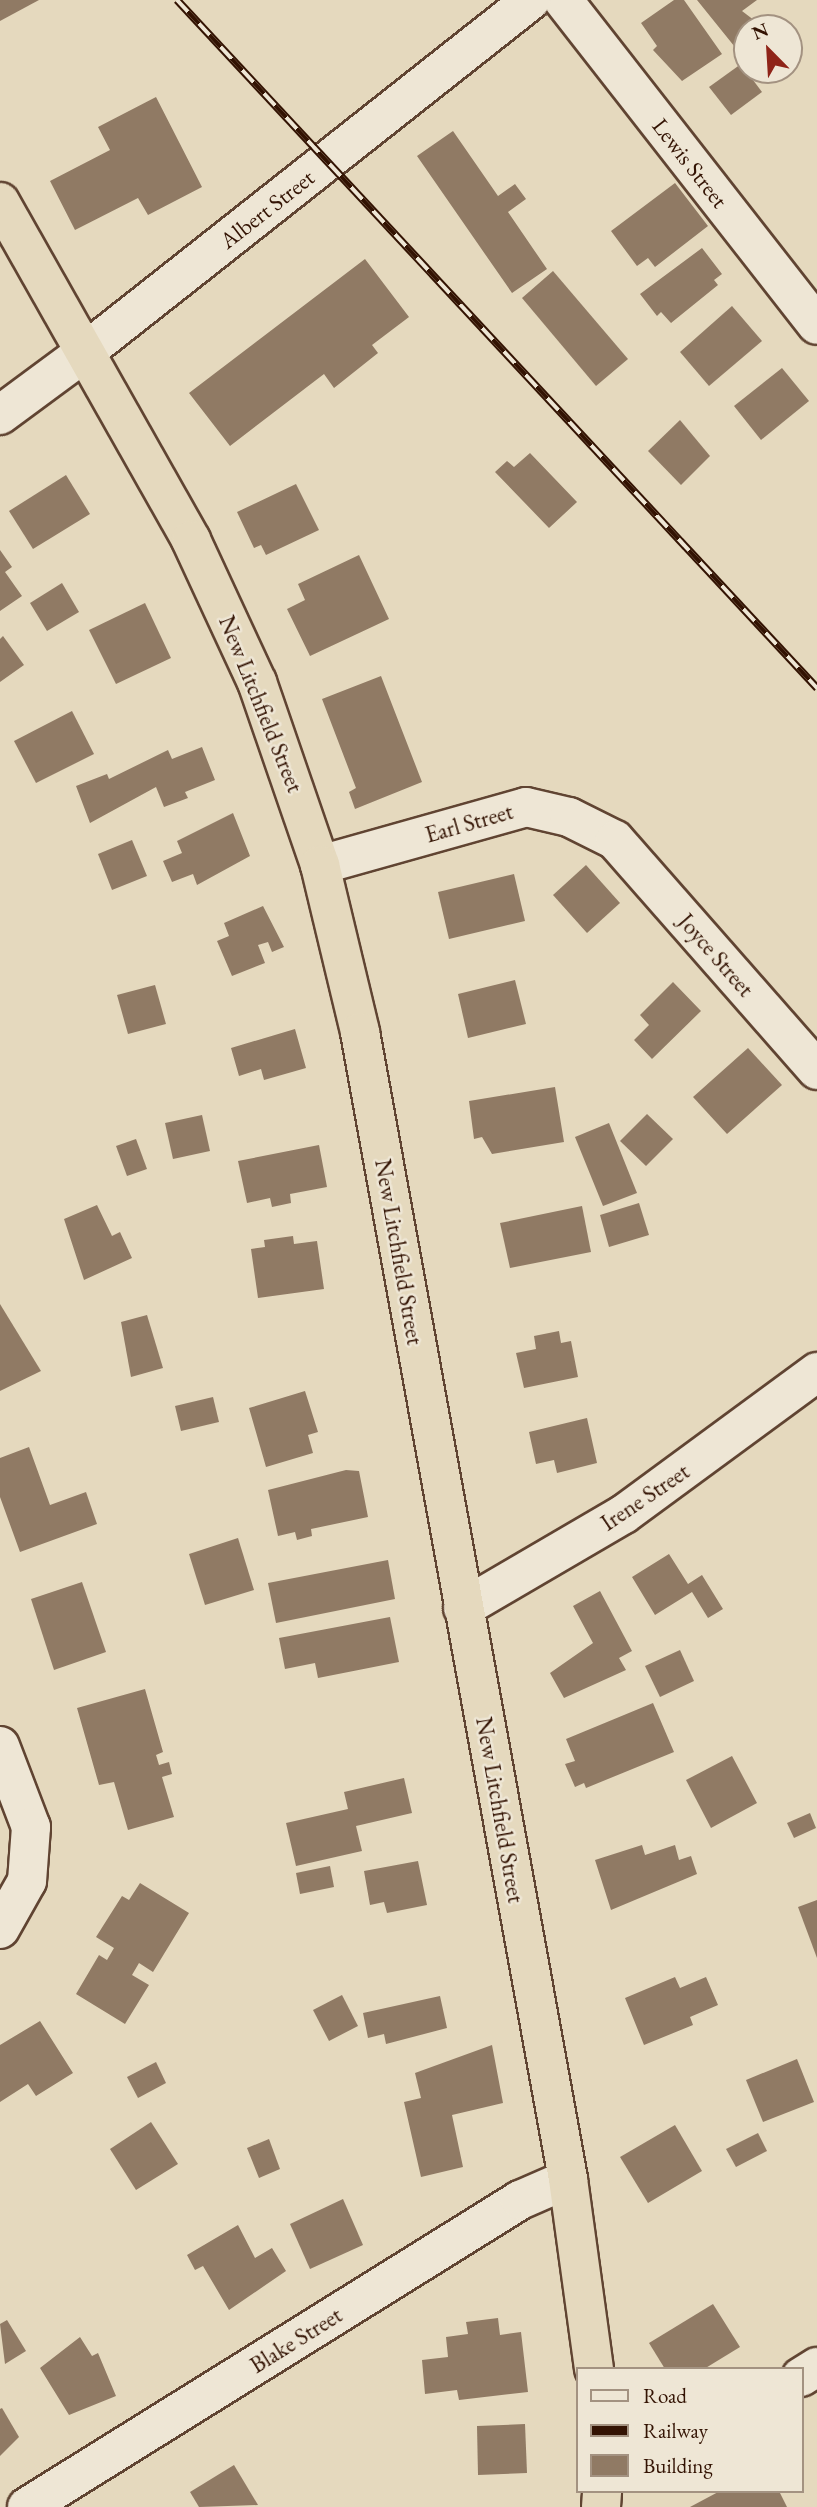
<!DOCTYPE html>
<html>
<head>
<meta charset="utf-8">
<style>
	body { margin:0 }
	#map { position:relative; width:817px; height:2507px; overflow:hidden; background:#e5d9be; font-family:"EB Garamond",serif }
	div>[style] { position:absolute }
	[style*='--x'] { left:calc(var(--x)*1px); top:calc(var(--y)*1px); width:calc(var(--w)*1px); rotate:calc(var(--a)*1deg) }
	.building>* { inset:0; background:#907a64 }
	.roads { filter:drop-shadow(2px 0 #604432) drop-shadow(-2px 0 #604432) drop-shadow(0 2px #604432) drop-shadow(0 -2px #604432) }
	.minor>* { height:38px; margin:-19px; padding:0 19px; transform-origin:19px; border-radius:19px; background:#eee6d5 }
	.tertiary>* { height:38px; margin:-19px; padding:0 19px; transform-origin:19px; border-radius:19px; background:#eee6d5 }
	.secondary>* { height:38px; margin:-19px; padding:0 19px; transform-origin:19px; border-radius:19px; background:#eee6d5 }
	.trunk>* { height:38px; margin:-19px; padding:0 19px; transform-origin:19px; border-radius:19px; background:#e5d9be }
	.rail>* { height:8px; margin-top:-4px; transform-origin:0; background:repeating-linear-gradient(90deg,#eee6d5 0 16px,#331303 0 32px); box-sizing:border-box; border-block:2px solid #331303 }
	span { translate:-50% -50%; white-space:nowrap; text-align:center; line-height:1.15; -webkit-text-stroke:5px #eee6d5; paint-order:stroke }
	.street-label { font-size:23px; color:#331303 }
	.legend { position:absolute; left:576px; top:2367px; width:228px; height:126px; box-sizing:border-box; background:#eee6d5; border:2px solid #a39281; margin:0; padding:9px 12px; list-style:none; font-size:21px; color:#331303 }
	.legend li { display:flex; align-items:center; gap:14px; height:35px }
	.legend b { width:35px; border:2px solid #a39281 }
	.north { position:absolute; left:733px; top:14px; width:70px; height:70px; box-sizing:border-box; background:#eee6d5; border:2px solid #a39281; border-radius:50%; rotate:336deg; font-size:19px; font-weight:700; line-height:28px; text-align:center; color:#331303 }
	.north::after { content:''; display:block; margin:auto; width:24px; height:32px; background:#8f2418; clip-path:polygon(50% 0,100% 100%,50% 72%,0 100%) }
</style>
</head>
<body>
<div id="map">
	<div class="building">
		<div style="clip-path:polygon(0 0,39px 0,0 21px)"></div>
		<div style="clip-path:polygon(674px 0,684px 0,722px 54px,682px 81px,653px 50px,657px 46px,641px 23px)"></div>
		<div style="clip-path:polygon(697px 0,757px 0,742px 11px,763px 27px,747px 28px,747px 62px)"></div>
		<div style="clip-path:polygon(741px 64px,762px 92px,731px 115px,709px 87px)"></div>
		<div style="clip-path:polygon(156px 97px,202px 187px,148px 215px,138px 198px,75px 230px,50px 181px,110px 150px,98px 127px)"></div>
		<div style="clip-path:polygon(453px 131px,498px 196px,515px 184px,526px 199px,508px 212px,547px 269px,512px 293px,417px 156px)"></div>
		<div style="clip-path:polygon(675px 183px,708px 226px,655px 267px,648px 258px,637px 266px,611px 231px)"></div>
		<div style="clip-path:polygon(702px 248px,722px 274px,714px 280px,718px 285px,671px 323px,661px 312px,657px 316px,640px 294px)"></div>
		<div style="clip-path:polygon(365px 259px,409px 317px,372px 345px,378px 353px,334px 388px,324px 374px,230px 446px,189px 393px)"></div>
		<div style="clip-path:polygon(553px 271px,628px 359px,596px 386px,522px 298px)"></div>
		<div style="clip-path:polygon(732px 306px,762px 341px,709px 386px,680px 352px)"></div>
		<div style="clip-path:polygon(782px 368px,809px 401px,761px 440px,734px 406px)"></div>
		<div style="clip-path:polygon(680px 420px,710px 456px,681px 485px,648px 451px)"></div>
		<div style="clip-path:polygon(530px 453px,577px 502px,549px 528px,495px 472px,507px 461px,514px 467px)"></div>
		<div style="clip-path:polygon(66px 475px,90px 514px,33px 549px,9px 511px)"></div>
		<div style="clip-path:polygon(296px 484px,319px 530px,266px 555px,261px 545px,254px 548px,237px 512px)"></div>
		<div style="clip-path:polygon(0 550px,12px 567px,5px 572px,22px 596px,0 611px)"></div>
		<div style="clip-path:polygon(359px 555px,389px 619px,310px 656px,287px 609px,305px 600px,298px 584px)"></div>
		<div style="clip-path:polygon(62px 583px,79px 612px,47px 631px,30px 603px)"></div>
		<div style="clip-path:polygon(145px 603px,171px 658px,116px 684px,89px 630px)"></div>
		<div style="clip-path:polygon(3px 636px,24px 665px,0 682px,0 639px)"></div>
		<div style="clip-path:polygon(381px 676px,422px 782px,355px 809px,349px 792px,356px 788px,322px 699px)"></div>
		<div style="clip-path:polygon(72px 711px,94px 754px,36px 783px,14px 741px)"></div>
		<div style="clip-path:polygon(202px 747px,215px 780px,185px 792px,188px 798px,164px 807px,156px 787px,90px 823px,76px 786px,107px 774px,109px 779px,168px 750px,172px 759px)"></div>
		<div style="clip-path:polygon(233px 813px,250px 856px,197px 885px,193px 874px,172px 882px,163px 861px,182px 853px,177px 841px)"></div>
		<div style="clip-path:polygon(132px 840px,147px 876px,112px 890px,98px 854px)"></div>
		<div style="clip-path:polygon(586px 865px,620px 903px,587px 933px,553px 895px)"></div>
		<div style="clip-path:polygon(514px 874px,525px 921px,449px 939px,438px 892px)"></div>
		<div style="clip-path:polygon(263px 906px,284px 947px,272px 952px,268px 942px,258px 945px,265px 963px,232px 976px,217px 941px,229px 936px,224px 923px)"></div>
		<div style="clip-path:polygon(515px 980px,526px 1024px,468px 1038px,458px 994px)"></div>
		<div style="clip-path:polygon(673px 982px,701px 1011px,652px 1059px,634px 1040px,649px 1025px,640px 1015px)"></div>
		<div style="clip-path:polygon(155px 985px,166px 1024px,128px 1034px,117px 995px)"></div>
		<div style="clip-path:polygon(295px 1029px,306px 1068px,264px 1080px,261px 1069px,239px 1076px,231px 1048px)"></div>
		<div style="clip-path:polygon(748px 1048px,782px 1085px,727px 1134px,693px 1097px)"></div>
		<div style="clip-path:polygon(555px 1087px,564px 1142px,492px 1154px,482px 1137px,474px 1139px,469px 1101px)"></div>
		<div style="clip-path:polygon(647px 1114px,673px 1139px,646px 1166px,620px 1141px)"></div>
		<div style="clip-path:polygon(202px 1115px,210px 1151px,173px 1159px,165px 1123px)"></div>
		<div style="clip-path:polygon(609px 1123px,637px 1193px,603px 1206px,575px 1137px)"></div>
		<div style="clip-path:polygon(136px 1139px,147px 1169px,127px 1176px,116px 1146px)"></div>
		<div style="clip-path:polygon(319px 1145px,327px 1187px,290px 1194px,291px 1203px,272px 1207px,270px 1198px,247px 1203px,238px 1161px)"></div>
		<div style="clip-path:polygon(639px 1203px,649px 1235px,609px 1247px,600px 1215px)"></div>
		<div style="clip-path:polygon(97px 1205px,112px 1236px,120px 1232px,132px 1258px,84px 1280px,64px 1219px)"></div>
		<div style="clip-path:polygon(582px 1206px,591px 1252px,510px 1268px,500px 1223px)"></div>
		<div style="clip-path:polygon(293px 1236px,294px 1244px,317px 1241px,324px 1289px,258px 1298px,251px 1249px,265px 1247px,264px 1240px)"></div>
		<div style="clip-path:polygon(0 1304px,41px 1371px,0 1391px)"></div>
		<div style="clip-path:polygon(147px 1315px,163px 1368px,131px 1377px,121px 1322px)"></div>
		<div style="clip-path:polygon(559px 1331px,561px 1343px,571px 1341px,578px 1377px,524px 1388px,516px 1353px,536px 1349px,534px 1336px)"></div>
		<div style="clip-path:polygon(305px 1391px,318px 1432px,308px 1435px,313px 1453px,266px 1467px,249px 1408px)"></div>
		<div style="clip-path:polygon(213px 1397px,219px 1422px,181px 1431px,175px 1406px)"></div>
		<div style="clip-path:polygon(587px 1418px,597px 1463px,557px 1473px,554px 1460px,536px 1464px,529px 1432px)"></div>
		<div style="clip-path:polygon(29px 1447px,50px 1505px,86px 1492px,97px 1524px,20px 1552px,0 1497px,0 1458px)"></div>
		<div style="clip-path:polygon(346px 1470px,359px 1471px,368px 1517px,311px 1529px,312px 1536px,297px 1540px,295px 1532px,278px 1536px,268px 1490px)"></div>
		<div style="clip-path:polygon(238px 1538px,254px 1590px,205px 1605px,189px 1554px)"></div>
		<div style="clip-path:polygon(669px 1554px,688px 1584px,702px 1575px,723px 1609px,708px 1618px,692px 1592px,655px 1615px,632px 1577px)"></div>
		<div style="clip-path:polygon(388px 1560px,395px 1599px,276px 1623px,268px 1583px)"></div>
		<div style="clip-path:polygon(82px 1582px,106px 1652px,54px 1670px,31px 1599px)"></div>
		<div style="clip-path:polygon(600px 1591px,632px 1651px,619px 1658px,626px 1670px,564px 1698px,550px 1673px,593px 1643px,573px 1606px)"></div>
		<div style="clip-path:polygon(390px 1617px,399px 1662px,318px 1678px,315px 1663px,285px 1669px,279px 1638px)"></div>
		<div style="clip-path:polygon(680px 1650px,694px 1681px,660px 1697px,645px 1666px)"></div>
		<div style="clip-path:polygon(145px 1689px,163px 1752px,156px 1755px,159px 1765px,169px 1762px,172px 1774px,162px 1777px,174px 1817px,128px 1830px,114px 1782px,99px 1785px,77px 1708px)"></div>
		<div style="clip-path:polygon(653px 1703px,674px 1752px,586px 1788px,584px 1783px,575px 1787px,565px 1764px,575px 1761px,566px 1739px)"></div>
		<div style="clip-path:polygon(732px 1756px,757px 1803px,711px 1828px,686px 1780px)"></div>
		<div style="clip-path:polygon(404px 1778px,412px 1813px,356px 1826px,362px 1851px,296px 1866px,286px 1823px,348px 1809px,344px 1792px)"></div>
		<div style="clip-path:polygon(810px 1813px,816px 1828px,794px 1838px,787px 1823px)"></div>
		<div style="clip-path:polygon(642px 1845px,645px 1855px,675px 1845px,679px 1860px,691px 1856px,697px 1874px,611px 1910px,595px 1860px)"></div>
		<div style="clip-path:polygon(418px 1861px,427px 1905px,387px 1913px,384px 1902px,370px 1905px,364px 1871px)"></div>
		<div style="clip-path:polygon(330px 1866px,334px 1887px,300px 1894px,296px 1873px)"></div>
		<div style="clip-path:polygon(140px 1883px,189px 1913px,153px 1972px,139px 1963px,132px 1975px,149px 1985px,125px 2024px,76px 1994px,99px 1955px,107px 1960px,114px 1948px,96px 1937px,122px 1896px,129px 1900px)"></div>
		<div style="clip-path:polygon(817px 1900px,817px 1958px,798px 1907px)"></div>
		<div style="clip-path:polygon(675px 1977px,680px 1988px,706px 1977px,718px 2005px,690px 2017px,693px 2025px,644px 2045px,625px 1998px)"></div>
		<div style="clip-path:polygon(342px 1995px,358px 2026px,329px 2041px,313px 2010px)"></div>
		<div style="clip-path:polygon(440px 1996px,447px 2028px,386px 2044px,384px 2034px,368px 2038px,363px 2013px)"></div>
		<div style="clip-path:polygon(40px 2021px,73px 2073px,36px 2096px,28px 2084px,0 2102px,0 2045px)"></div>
		<div style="clip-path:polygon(492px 2045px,503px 2103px,452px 2115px,463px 2167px,421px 2177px,404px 2102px,421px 2098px,415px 2073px)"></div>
		<div style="clip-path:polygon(797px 2059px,814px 2102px,763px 2122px,746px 2080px)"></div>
		<div style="clip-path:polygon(156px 2062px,166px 2083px,138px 2098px,127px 2077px)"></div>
		<div style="clip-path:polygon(151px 2122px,178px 2164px,136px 2190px,110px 2149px)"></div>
		<div style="clip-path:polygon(675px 2125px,702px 2171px,648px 2203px,620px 2157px)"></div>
		<div style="clip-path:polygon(758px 2133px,767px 2151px,736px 2167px,726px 2149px)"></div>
		<div style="clip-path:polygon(269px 2139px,280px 2169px,259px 2178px,247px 2148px)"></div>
		<div style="clip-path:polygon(343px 2199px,363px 2245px,310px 2269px,290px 2224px)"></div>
		<div style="clip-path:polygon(238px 2225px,255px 2258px,272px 2248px,286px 2271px,229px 2310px,203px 2266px,195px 2270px,187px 2255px)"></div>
		<div style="clip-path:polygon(713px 2304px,740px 2347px,704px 2369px,665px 2369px,649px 2343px)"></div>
		<div style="clip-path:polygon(498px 2318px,500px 2335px,521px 2332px,528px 2392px,459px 2400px,457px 2390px,425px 2394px,422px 2360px,448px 2357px,446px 2337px,468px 2334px,466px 2322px)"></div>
		<div style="clip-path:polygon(7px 2320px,26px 2351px,5px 2364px,0 2324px)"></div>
		<div style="clip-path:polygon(80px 2337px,92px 2356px,98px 2353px,116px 2396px,69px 2415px,40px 2368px)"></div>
		<div style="clip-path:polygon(2px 2408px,19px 2437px,0 2456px,0 2409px)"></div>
		<div style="clip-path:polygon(525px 2424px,527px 2473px,478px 2475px,477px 2426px)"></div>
		<div style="clip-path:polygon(234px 2465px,258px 2505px,199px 2507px,190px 2492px)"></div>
		<div style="clip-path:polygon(720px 2491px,779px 2491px,787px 2507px,690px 2507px)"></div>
	</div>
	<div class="roads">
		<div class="minor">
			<div style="--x:563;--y:0;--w:412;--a:52"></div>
			<div style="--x:320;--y:865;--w:214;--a:-15.7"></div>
			<div style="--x:526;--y:807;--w:44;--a:13.1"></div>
			<div style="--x:569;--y:817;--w:51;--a:26.6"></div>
			<div style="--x:615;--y:840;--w:306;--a:48.7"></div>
			<div style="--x:463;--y:1608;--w:186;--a:-30.3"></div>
			<div style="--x:624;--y:1514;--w:240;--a:-36.3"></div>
			<div style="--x:0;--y:1746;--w:87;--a:69.1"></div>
			<div style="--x:31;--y:1827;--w:54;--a:94.2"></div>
			<div style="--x:27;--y:1881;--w:55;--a:119.4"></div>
			<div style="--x:801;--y:2377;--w:19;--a:-32"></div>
			<div style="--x:27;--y:2507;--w:581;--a:-31.91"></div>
			<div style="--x:520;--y:2200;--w:52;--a:-23.6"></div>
		</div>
		<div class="tertiary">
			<div style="--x:0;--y:415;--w:106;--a:-36.5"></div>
		</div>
		<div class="secondary">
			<div style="--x:85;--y:352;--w:568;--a:-38.28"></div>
		</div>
		<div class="trunk">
			<div style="--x:0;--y:202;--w:388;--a:60.5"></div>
			<div style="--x:191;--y:540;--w:157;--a:65.1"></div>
			<div style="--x:257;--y:682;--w:194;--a:71"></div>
			<div style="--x:320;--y:865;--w:172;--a:76.5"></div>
			<div style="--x:360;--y:1032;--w:1166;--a:79.72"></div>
			<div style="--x:568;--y:2179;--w:192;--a:82.2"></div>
			<div style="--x:601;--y:2507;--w:16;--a:-86"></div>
		</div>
	</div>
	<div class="rail">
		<div style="--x:177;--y:0;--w:940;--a:47.07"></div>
	</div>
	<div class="street-label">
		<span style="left:690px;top:163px;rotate:52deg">Lewis Street</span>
		<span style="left:267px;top:209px;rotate:-38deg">Albert Street</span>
		<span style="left:261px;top:704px;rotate:68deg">New Litchfield Street</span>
		<span style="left:469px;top:823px;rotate:-16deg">Earl Street</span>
		<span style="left:716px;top:955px;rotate:49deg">Joyce Street</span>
		<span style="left:399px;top:1252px;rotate:80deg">New Litchfield Street</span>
		<span style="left:645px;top:1497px;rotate:-34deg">Irene Street</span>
		<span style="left:500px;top:1810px;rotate:80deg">New Litchfield Street</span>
		<span style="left:296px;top:2340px;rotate:-32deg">Blake Street</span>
	</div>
	<ul class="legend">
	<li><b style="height:9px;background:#eee6d5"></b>Road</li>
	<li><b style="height:9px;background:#331303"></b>Railway</li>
	<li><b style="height:19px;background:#907a64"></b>Building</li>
	</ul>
	<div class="north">N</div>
</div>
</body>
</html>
